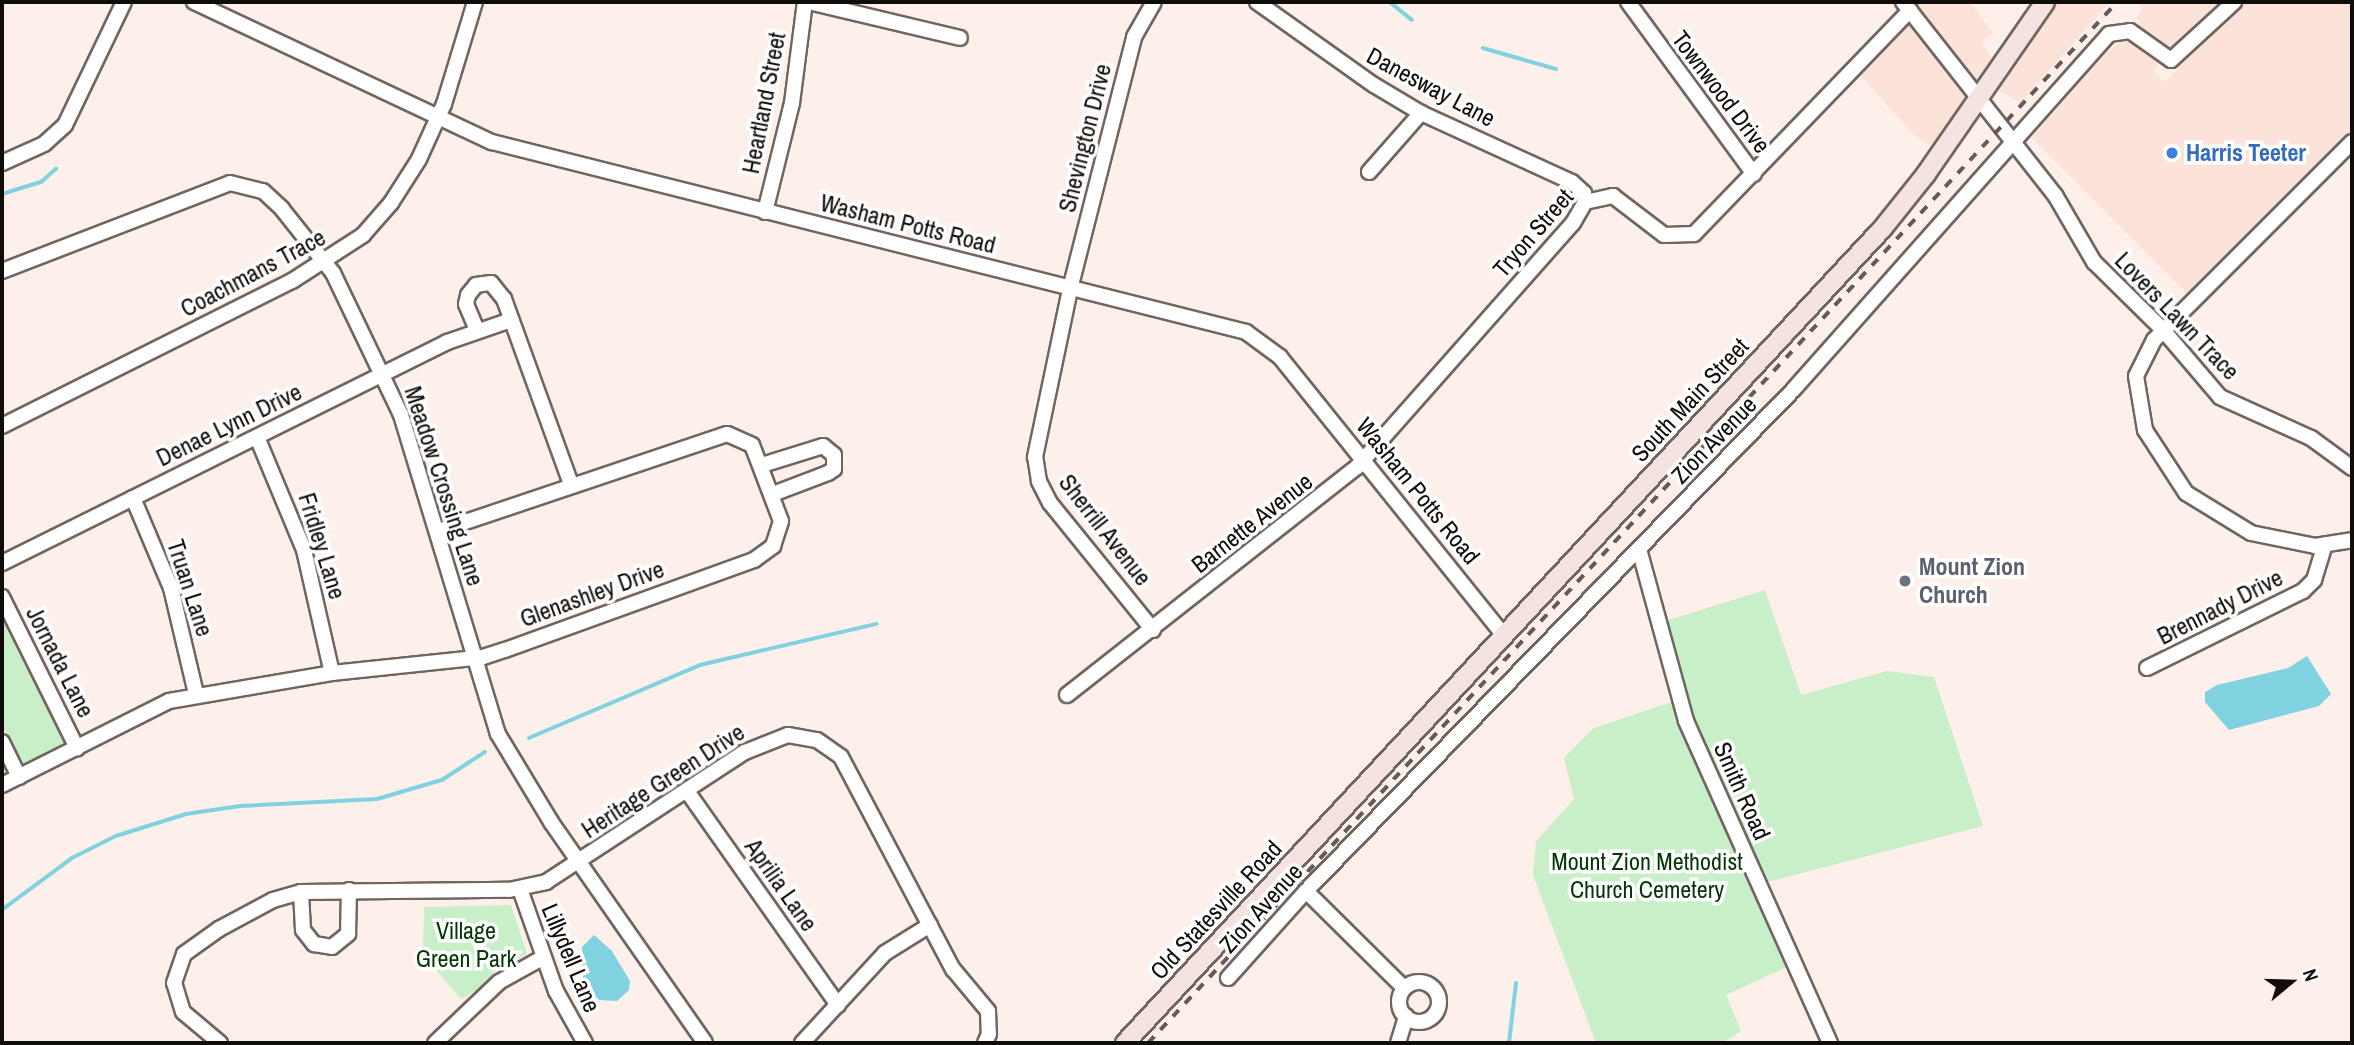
<!DOCTYPE html>
<html>
<head>
<meta charset="utf-8">
<style>
	body { margin:0 }
	#map { position:relative; width:2354px; height:1045px; overflow:hidden; background:#fdefe9; font-family:"Archivo Narrow",sans-serif }
	div>[style] { position:absolute }
	[style*='--x'] { left:calc(var(--x)*1px); top:calc(var(--y)*1px); width:calc(var(--w)*1px); rotate:calc(var(--a)*1deg) }
	.commercial>* { inset:0; background:#fbe3d9 }
	.green>* { inset:0; background:#c8efc7 }
	.water>* { inset:0; background:#81d2e0 }
	.stream>* { height:3.5px; margin:-1.75px; padding:0 1.75px; transform-origin:1.75px; border-radius:1.75px; background:#81d2e0 }
	.roads { filter:drop-shadow(2px 0 #70655f) drop-shadow(-2px 0 #70655f) drop-shadow(0 2px #70655f) drop-shadow(0 -2px #70655f) }
	.minor>* { height:14px; margin:-7px; padding:0 7px; transform-origin:7px; border-radius:7px; background:#fff }
	.minor>.ring { margin:-7px; padding:0; box-sizing:content-box; background:none; border:14px solid #fff; border-radius:50% }
	.major>* { height:18px; margin:-9px; padding:0 9px; transform-origin:9px; border-radius:9px; background:#f4e3e0 }
	.rail>* { height:3.5px; margin-top:-1.75px; transform-origin:0; background:repeating-linear-gradient(90deg,#625b57 0 9px,transparent 0 18px) }
	.dots>* { width:19px; height:19px; translate:-50% -50%; box-sizing:border-box; border:4px solid #fff; border-radius:50% }
	span { translate:-50% -50%; white-space:nowrap; text-align:center; line-height:1.15; -webkit-text-stroke:7px #fff; paint-order:stroke }
	.street-label { font-size:24px; color:#100c0a }
	.shop-label { font-size:24px; color:#366cbe; font-weight:700 }
	.left { translate:0 -50%; text-align:left }
	.worship-label { font-size:24px; color:#5b616d; font-weight:700 }
	.park-label { font-size:24px; color:#043608 }
	.frame { position:absolute; inset:0; border:4px solid #100c0a; pointer-events:none }
	.north { position:absolute; left:2256px; top:947px; width:70px; height:70px; -webkit-text-stroke:5px #fff; paint-order:stroke; rotate:71deg; font-size:19px; font-weight:700; line-height:28px; text-align:center; color:#100c0a }
	.north::after { content:''; display:block; margin:auto; width:24px; height:32px; background:#100c0a; clip-path:polygon(50% 0,100% 100%,50% 72%,0 100%) }
</style>
</head>
<body>
<div id="map">
	<div class="commercial">
		<div style="clip-path:polygon(1910px 2px,1970px 2px,1993px 33px,1981px 42px,1992px 58px,1932px 147px,1915px 136px,1858px 73px,1920px 14px)"></div>
		<div style="clip-path:polygon(2052px 2px,2110px 2px,2020px 103px,1992px 86px)"></div>
		<div style="clip-path:polygon(2137px 2px,2219px 2px,2153px 71px,2164px 82px,2247px 2px,2352px 2px,2352px 134px,2191px 298px,2032px 138px,2096px 63px,2141px 23px,2136px 18px,2143px 9px)"></div>
	</div>
	<div class="green">
		<div style="clip-path:polygon(1765px 590px,1801px 695px,1887px 671px,1934px 677px,1983px 826px,1752px 886px,1789px 966px,1726px 995px,1741px 1031px,1723px 1043px,1596px 1043px,1533px 875px,1536px 841px,1574px 799px,1564px 758px,1594px 728px,1683px 698px,1662px 622px)"></div>
		<div style="clip-path:polygon(2px 611px,66px 742px,23px 764px,2px 725px)"></div>
		<div style="clip-path:polygon(511px 905px,527px 954px,494px 971px,489px 983px,461px 999px,423px 955px,424px 907px)"></div>
	</div>
	<div class="water">
		<div style="clip-path:polygon(2307px 656px,2331px 694px,2319px 706px,2229px 730px,2205px 702px,2205px 692px,2217px 685px,2288px 668px)"></div>
		<div style="clip-path:polygon(594px 935px,612px 951px,630px 981px,629px 990px,617px 1001px,599px 1000px,583px 982px,582px 947px)"></div>
	</div>
	<div class="stream">
		<div style="--x:1390;--y:2;--w:28;--a:39"></div>
		<div style="--x:1483;--y:48;--w:76;--a:16"></div>
		<div style="--x:2;--y:194;--w:41;--a:-17.1"></div>
		<div style="--x:41;--y:182;--w:20;--a:-41"></div>
		<div style="--x:529;--y:738;--w:186;--a:-23.1"></div>
		<div style="--x:700;--y:665;--w:181;--a:-13.1"></div>
		<div style="--x:2;--y:910;--w:87;--a:-36.6"></div>
		<div style="--x:72;--y:858;--w:49;--a:-26.6"></div>
		<div style="--x:116;--y:836;--w:73;--a:-17.4"></div>
		<div style="--x:186;--y:814;--w:56;--a:-8.3"></div>
		<div style="--x:241;--y:806;--w:136;--a:-2.9"></div>
		<div style="--x:377;--y:799;--w:68;--a:-16.3"></div>
		<div style="--x:442;--y:780;--w:51;--a:-33.1"></div>
		<div style="--x:1509;--y:1043;--w:60;--a:-83.3"></div>
	</div>
	<div class="roads">
		<div class="minor">
			<div style="--x:194;--y:2;--w:329;--a:25.2"></div>
			<div style="--x:492;--y:142;--w:778;--a:14.14"></div>
			<div style="--x:1246;--y:332;--w:42;--a:36.3"></div>
			<div style="--x:1280;--y:357;--w:356;--a:51.2"></div>
			<div style="--x:809;--y:2;--w:155;--a:13.4"></div>
			<div style="--x:1257;--y:2;--w:143;--a:35.4"></div>
			<div style="--x:1374;--y:85;--w:55;--a:30.8"></div>
			<div style="--x:1421;--y:113;--w:166;--a:24.6"></div>
			<div style="--x:1572;--y:182;--w:16;--a:43"></div>
			<div style="--x:1584;--y:193;--w:9;--a:84"></div>
			<div style="--x:1628;--y:2;--w:213;--a:53.8"></div>
			<div style="--x:1903;--y:2;--w:246;--a:51.8"></div>
			<div style="--x:2055;--y:195;--w:78;--a:59.8"></div>
			<div style="--x:2094;--y:262;--w:97;--a:44.6"></div>
			<div style="--x:2163;--y:330;--w:88;--a:49.6"></div>
			<div style="--x:2220;--y:397;--w:100;--a:24.3"></div>
			<div style="--x:2311;--y:438;--w:51;--a:36.2"></div>
			<div style="--x:2352;--y:142;--w:280;--a:135"></div>
			<div style="--x:2154;--y:340;--w:40;--a:116.6"></div>
			<div style="--x:2136;--y:376;--w:55;--a:80.5"></div>
			<div style="--x:2145;--y:430;--w:75;--a:56.9"></div>
			<div style="--x:2186;--y:493;--w:76;--a:31.6"></div>
			<div style="--x:2251;--y:533;--w:65;--a:11.5"></div>
			<div style="--x:2315;--y:546;--w:37;--a:-9"></div>
			<div style="--x:2;--y:163;--w:46;--a:-24.3"></div>
			<div style="--x:44;--y:144;--w:28;--a:-42"></div>
			<div style="--x:65;--y:125;--w:136;--a:-64.4"></div>
			<div style="--x:1369;--y:172;--w:79;--a:-48.6"></div>
			<div style="--x:765;--y:212;--w:112;--a:-76.1"></div>
			<div style="--x:792;--y:103;--w:102;--a:-82.7"></div>
			<div style="--x:2;--y:271;--w:244;--a:-21.1"></div>
			<div style="--x:230;--y:183;--w:34;--a:14"></div>
			<div style="--x:263;--y:191;--w:26;--a:43"></div>
			<div style="--x:282;--y:209;--w:82;--a:51.4"></div>
			<div style="--x:333;--y:273;--w:157;--a:64.4"></div>
			<div style="--x:401;--y:415;--w:333;--a:73.1"></div>
			<div style="--x:498;--y:734;--w:103;--a:58.9"></div>
			<div style="--x:551;--y:822;--w:269;--a:55.1"></div>
			<div style="--x:477;--y:330;--w:28;--a:-113"></div>
			<div style="--x:466;--y:304;--w:9;--a:-77"></div>
			<div style="--x:468;--y:295;--w:13;--a:-51"></div>
			<div style="--x:476;--y:285;--w:15;--a:-8"></div>
			<div style="--x:491;--y:283;--w:21;--a:51"></div>
			<div style="--x:504;--y:299;--w:197;--a:70.1"></div>
			<div style="--x:2;--y:426;--w:324;--a:-26.6"></div>
			<div style="--x:292;--y:281;--w:85;--a:-32.9"></div>
			<div style="--x:363;--y:235;--w:43;--a:-48.8"></div>
			<div style="--x:391;--y:203;--w:52;--a:-57.5"></div>
			<div style="--x:419;--y:159;--w:60;--a:-65.6"></div>
			<div style="--x:444;--y:104;--w:107;--a:-73.1"></div>
			<div style="--x:257;--y:437;--w:122;--a:67.4"></div>
			<div style="--x:304;--y:550;--w:126;--a:77.2"></div>
			<div style="--x:762;--y:465;--w:64;--a:-17.3"></div>
			<div style="--x:823;--y:446;--w:14;--a:39"></div>
			<div style="--x:834;--y:455;--w:14;--a:90"></div>
			<div style="--x:834;--y:469;--w:7;--a:146"></div>
			<div style="--x:828;--y:473;--w:59;--a:159.1"></div>
			<div style="--x:133;--y:498;--w:98;--a:67.1"></div>
			<div style="--x:171;--y:588;--w:109;--a:76.7"></div>
			<div style="--x:1639;--y:549;--w:178;--a:74.7"></div>
			<div style="--x:1686;--y:721;--w:353;--a:65.9"></div>
			<div style="--x:2;--y:563;--w:497;--a:-26.4"></div>
			<div style="--x:447;--y:342;--w:68;--a:-19"></div>
			<div style="--x:2;--y:597;--w:169;--a:63.6"></div>
			<div style="--x:1153;--y:630;--w:164;--a:-129"></div>
			<div style="--x:1050;--y:503;--w:25;--a:-117"></div>
			<div style="--x:1039;--y:481;--w:24;--a:-99"></div>
			<div style="--x:1035;--y:457;--w:172;--a:-78.2"></div>
			<div style="--x:1070;--y:289;--w:260;--a:-75.7"></div>
			<div style="--x:1134;--y:37;--w:40;--a:-60.3"></div>
			<div style="--x:2147;--y:668;--w:174;--a:-26.3"></div>
			<div style="--x:2303;--y:591;--w:16;--a:-45"></div>
			<div style="--x:2314;--y:580;--w:37;--a:-73"></div>
			<div style="--x:1067;--y:695;--w:369;--a:-38.2"></div>
			<div style="--x:1357;--y:467;--w:326;--a:-48.5"></div>
			<div style="--x:1573;--y:223;--w:24;--a:-60"></div>
			<div style="--x:1585;--y:202;--w:29;--a:-12"></div>
			<div style="--x:1613;--y:196;--w:64;--a:37.4"></div>
			<div style="--x:1664;--y:235;--w:30;--a:-2"></div>
			<div style="--x:1694;--y:234;--w:311;--a:-46"></div>
			<div style="--x:2;--y:742;--w:39;--a:64"></div>
			<div style="--x:2;--y:785;--w:187;--a:-26.7"></div>
			<div style="--x:169;--y:701;--w:165;--a:-9.7"></div>
			<div style="--x:332;--y:673;--w:152;--a:-6"></div>
			<div style="--x:483;--y:657;--w:23;--a:-18"></div>
			<div style="--x:505;--y:650;--w:265;--a:-19.9"></div>
			<div style="--x:754;--y:560;--w:24;--a:-36"></div>
			<div style="--x:773;--y:546;--w:26;--a:-72"></div>
			<div style="--x:781;--y:521;--w:81;--a:-110.9"></div>
			<div style="--x:752;--y:445;--w:27;--a:-156"></div>
			<div style="--x:727;--y:434;--w:304;--a:161.4"></div>
			<div style="--x:687;--y:791;--w:262;--a:54.8"></div>
			<div style="--x:520;--y:889;--w:108;--a:70.6"></div>
			<div style="--x:556;--y:991;--w:60;--a:60.9"></div>
			<div style="--x:1306;--y:891;--w:138;--a:44.7"></div>
			<div style="--x:301;--y:892;--w:38;--a:87"></div>
			<div style="--x:303;--y:930;--w:18;--a:52"></div>
			<div style="--x:314;--y:944;--w:18;--a:9"></div>
			<div style="--x:332;--y:947;--w:21;--a:-39"></div>
			<div style="--x:348;--y:934;--w:44;--a:-88.7"></div>
			<div style="--x:1228;--y:978;--w:117;--a:-48.1"></div>
			<div style="--x:1306;--y:891;--w:699;--a:-45.81"></div>
			<div style="--x:1793;--y:390;--w:476;--a:-48.4"></div>
			<div style="--x:2109;--y:34;--w:21;--a:-8"></div>
			<div style="--x:2130;--y:31;--w:50;--a:35.3"></div>
			<div style="--x:2171;--y:60;--w:86;--a:-42.6"></div>
			<div class="ring" style="left:1399px;top:982px;width:26px;height:26px"></div>
			<div style="--x:220;--y:1043;--w:48;--a:-140"></div>
			<div style="--x:183;--y:1012;--w:30;--a:-107"></div>
			<div style="--x:174;--y:983;--w:31;--a:-71"></div>
			<div style="--x:184;--y:954;--w:43;--a:-35.5"></div>
			<div style="--x:219;--y:929;--w:61;--a:-28.2"></div>
			<div style="--x:273;--y:900;--w:29;--a:-16"></div>
			<div style="--x:301;--y:892;--w:208;--a:-0.6"></div>
			<div style="--x:509;--y:890;--w:38;--a:-12"></div>
			<div style="--x:546;--y:882;--w:238;--a:-33.2"></div>
			<div style="--x:745;--y:752;--w:46;--a:-21.6"></div>
			<div style="--x:788;--y:735;--w:29;--a:10"></div>
			<div style="--x:817;--y:740;--w:29;--a:35"></div>
			<div style="--x:841;--y:757;--w:240;--a:62.2"></div>
			<div style="--x:953;--y:969;--w:55;--a:50.2"></div>
			<div style="--x:988;--y:1011;--w:23;--a:88"></div>
			<div style="--x:989;--y:1034;--w:10;--a:114"></div>
			<div style="--x:435;--y:1043;--w:88;--a:-43.6"></div>
			<div style="--x:499;--y:982;--w:49;--a:-29.2"></div>
			<div style="--x:802;--y:1043;--w:122;--a:-47.3"></div>
			<div style="--x:885;--y:953;--w:53;--a:-31.9"></div>
			<div style="--x:1398;--y:1043;--w:28;--a:-73"></div>
		</div>
		<div class="major">
			<div style="--x:1125;--y:1043;--w:1112;--a:-47.08"></div>
			<div style="--x:1882;--y:229;--w:70;--a:-51.3"></div>
			<div style="--x:1926;--y:174;--w:209;--a:-55.3"></div>
		</div>
	</div>
	<div class="rail">
		<div style="--x:1148;--y:1043;--w:1422;--a:-47.05"></div>
	</div>
	<div class="dots">
		<div style="left:2172px;top:153px;background:#3f7fe0"></div>
		<div style="left:1905px;top:581px;background:#6b7280"></div>
	</div>
	<div class="street-label">
		<span style="left:1431px;top:87px;rotate:28deg">Danesway Lane</span>
		<span style="left:1721px;top:92px;rotate:53deg">Townwood Drive</span>
		<span style="left:764px;top:103px;rotate:-79deg">Heartland Street</span>
		<span style="left:1085px;top:138px;rotate:-76deg">Shevington Drive</span>
		<span style="left:908px;top:224px;rotate:14deg">Washam Potts Road</span>
		<span style="left:1533px;top:233px;rotate:-49deg">Tryon Street</span>
		<span style="left:253px;top:273px;rotate:-28deg">Coachmans Trace</span>
		<span style="left:2177px;top:316px;rotate:46deg">Lovers Lawn Trace</span>
		<span style="left:1690px;top:400px;rotate:-47deg">South Main Street</span>
		<span style="left:229px;top:425px;rotate:-26deg">Denae Lynn Drive</span>
		<span style="left:1714px;top:440px;rotate:-46deg">Zion Avenue</span>
		<span style="left:444px;top:486px;rotate:72deg">Meadow Crossing Lane</span>
		<span style="left:1418px;top:491px;rotate:51deg">Washam Potts Road</span>
		<span style="left:1252px;top:523px;rotate:-38deg">Barnette Avenue</span>
		<span style="left:1105px;top:530px;rotate:52deg">Sherrill Avenue</span>
		<span style="left:322px;top:546px;rotate:73deg">Fridley Lane</span>
		<span style="left:190px;top:588px;rotate:72deg">Truan Lane</span>
		<span style="left:592px;top:594px;rotate:-20deg">Glenashley Drive</span>
		<span style="left:2220px;top:607px;rotate:-27deg">Brennady Drive</span>
		<span style="left:60px;top:662px;rotate:63deg">Jornada Lane</span>
		<span style="left:663px;top:781px;rotate:-33deg">Heritage Green Drive</span>
		<span style="left:1742px;top:791px;rotate:66deg">Smith Road</span>
		<span style="left:781px;top:885px;rotate:55deg">Aprilia Lane</span>
		<span style="left:1261px;top:908px;rotate:-48deg">Zion Avenue</span>
		<span style="left:1216px;top:910px;rotate:-47deg">Old Statesville Road</span>
		<span style="left:571px;top:958px;rotate:67deg">Lillydell Lane</span>
	</div>
	<div class="shop-label">
		<span class="left" style="left:2186px;top:153px">Harris Teeter</span>
	</div>
	<div class="worship-label">
		<span class="left" style="left:1919px;top:581px">Mount Zion<br>Church</span>
	</div>
	<div class="park-label">
		<span style="left:1647px;top:876px">Mount Zion Methodist<br>Church Cemetery</span>
		<span style="left:466px;top:945px">Village<br>Green Park</span>
	</div>
	<div class="frame"></div>
	<div class="north">N</div>
</div>
</body>
</html>
